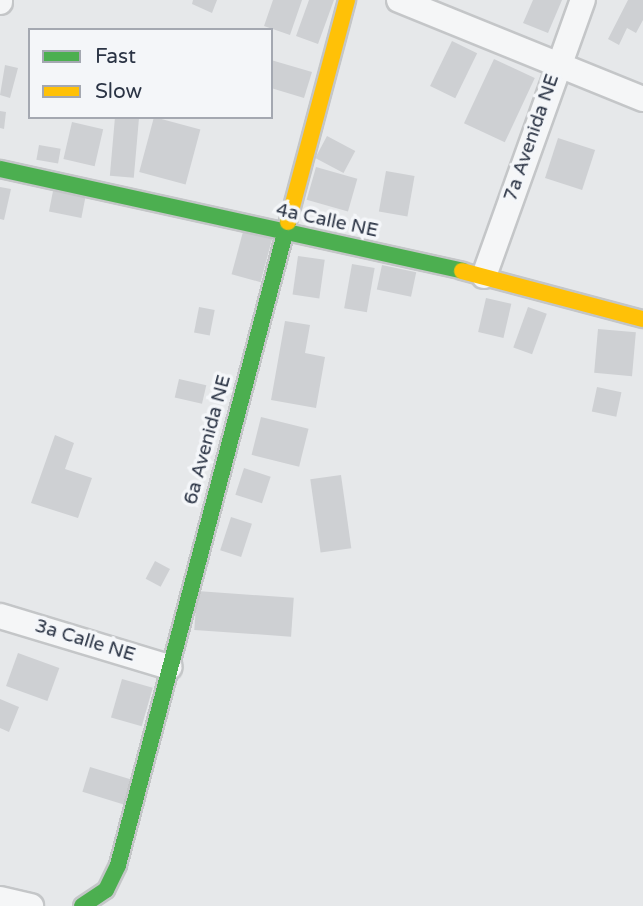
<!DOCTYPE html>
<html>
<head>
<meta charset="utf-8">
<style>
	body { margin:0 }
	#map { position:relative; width:643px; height:906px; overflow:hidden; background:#e6e8ea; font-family:"Varela Round",sans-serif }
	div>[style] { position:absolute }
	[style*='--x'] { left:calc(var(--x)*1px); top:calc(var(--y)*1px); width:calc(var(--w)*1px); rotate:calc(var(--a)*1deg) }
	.building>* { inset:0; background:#ced0d3; transform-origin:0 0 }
	.roads { filter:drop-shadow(2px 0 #c4c6c8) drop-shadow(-2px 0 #c4c6c8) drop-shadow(0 2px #c4c6c8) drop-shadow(0 -2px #c4c6c8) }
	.street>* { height:24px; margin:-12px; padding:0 12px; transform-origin:12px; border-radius:12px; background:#f5f6f7 }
	.fast>* { height:16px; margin:-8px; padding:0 8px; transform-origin:8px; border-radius:8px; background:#4caf50 }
	.slow>* { height:16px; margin:-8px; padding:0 8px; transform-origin:8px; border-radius:8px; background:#ffc107 }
	span { translate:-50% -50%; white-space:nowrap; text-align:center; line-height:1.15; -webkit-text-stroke:7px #f4f6f9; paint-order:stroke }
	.street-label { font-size:19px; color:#2b3445 }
	.legend { position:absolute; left:28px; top:28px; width:245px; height:91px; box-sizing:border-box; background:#f4f6f9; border:2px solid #a4a8b1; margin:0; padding:9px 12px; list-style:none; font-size:21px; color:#2b3445 }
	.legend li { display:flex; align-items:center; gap:14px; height:35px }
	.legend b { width:35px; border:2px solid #a4a8b1 }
</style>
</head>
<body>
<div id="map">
	<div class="building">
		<div style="clip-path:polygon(193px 0,217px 0,212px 13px,192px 4px)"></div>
		<div style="clip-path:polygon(273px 0,302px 0,290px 35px,264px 26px)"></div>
		<div style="clip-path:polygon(309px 0,334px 0,318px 44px,296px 36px)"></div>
		<div style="clip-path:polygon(533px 0,562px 0,548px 33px,523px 23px)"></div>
		<div style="clip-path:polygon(628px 0,643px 0,643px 20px,636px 33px,627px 28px,619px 45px,608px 39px)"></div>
		<div style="left:452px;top:41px;width:28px;height:50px;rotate:26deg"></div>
		<div style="left:494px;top:59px;width:45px;height:71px;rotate:25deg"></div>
		<div style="clip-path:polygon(271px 60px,312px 72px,304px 98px,271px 88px)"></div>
		<div style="clip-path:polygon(5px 65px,18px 68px,10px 98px,0 95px)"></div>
		<div style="clip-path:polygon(0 111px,6px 112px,4px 129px,0 128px)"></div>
		<div style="left:115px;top:117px;width:24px;height:59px;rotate:5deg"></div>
		<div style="left:154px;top:117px;width:48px;height:57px;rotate:15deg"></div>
		<div style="left:72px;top:122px;width:32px;height:38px;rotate:13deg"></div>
		<div style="left:327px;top:136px;width:32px;height:25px;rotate:28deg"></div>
		<div style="left:558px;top:138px;width:39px;height:42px;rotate:18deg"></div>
		<div style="left:39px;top:145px;width:22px;height:15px;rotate:10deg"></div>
		<div style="left:316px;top:167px;width:43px;height:34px;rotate:16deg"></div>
		<div style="left:386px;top:171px;width:29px;height:41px;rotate:10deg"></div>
		<div style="clip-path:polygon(0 187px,11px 189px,4px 220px,0 219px)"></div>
		<div style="left:53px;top:191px;width:33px;height:21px;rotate:11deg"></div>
		<div style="left:244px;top:228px;width:30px;height:48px;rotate:15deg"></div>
		<div style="left:298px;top:256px;width:27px;height:39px;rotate:8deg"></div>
		<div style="left:352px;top:264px;width:23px;height:45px;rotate:10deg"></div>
		<div style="left:382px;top:265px;width:35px;height:25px;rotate:12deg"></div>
		<div style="left:486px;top:298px;width:26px;height:35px;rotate:13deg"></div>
		<div style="left:199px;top:307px;width:16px;height:26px;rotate:11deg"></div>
		<div style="left:528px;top:307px;width:20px;height:43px;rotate:20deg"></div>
		<div style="clip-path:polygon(285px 321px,310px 325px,305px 353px,325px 357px,316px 408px,271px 400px)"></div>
		<div style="left:598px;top:329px;width:38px;height:44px;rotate:5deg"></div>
		<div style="left:179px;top:379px;width:28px;height:19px;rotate:13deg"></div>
		<div style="left:597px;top:387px;width:25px;height:25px;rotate:12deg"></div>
		<div style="left:261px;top:417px;width:49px;height:39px;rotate:14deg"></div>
		<div style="clip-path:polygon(55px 435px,74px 443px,65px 469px,92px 478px,78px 518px,31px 503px)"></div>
		<div style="left:244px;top:468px;width:28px;height:28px;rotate:18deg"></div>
		<div style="left:341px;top:475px;width:74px;height:31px;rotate:82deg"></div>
		<div style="left:231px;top:517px;width:22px;height:35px;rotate:18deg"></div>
		<div style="left:155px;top:561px;width:17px;height:20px;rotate:28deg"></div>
		<div style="left:197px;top:591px;width:97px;height:39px;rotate:4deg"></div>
		<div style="left:18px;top:653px;width:44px;height:35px;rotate:20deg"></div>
		<div style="left:122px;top:679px;width:32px;height:40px;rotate:16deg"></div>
		<div style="clip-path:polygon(0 699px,19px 707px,9px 732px,0 728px)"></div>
		<div style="left:90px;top:767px;width:44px;height:26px;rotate:17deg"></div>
	</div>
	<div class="roads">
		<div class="street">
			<div style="--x:399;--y:0;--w:263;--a:22.1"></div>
			<div style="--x:0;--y:2;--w:2;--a:-90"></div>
			<div style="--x:484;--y:276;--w:293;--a:-70.3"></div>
			<div style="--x:0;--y:616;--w:177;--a:16.8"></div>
			<div style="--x:0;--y:899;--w:32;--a:13"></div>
		</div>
		<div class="fast">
			<div style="--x:0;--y:169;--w:473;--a:12.4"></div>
			<div style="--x:82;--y:906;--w:29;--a:-34"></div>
			<div style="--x:106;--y:890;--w:28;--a:-64"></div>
			<div style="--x:118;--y:865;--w:665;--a:-75.19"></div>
		</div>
		<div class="slow">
			<div style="--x:288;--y:222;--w:230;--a:-75.1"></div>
			<div style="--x:462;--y:271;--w:187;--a:14.9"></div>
		</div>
	</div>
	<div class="street-label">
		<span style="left:532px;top:138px;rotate:-71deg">7a Avenida NE</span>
		<span style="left:327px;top:221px;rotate:12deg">4a Calle NE</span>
		<span style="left:208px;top:440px;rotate:-75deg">6a Avenida NE</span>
		<span style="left:85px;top:641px;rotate:17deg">3a Calle NE</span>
	</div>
	<ul class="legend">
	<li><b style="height:9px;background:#4caf50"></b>Fast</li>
	<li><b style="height:9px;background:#ffc107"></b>Slow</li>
	</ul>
</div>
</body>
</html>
